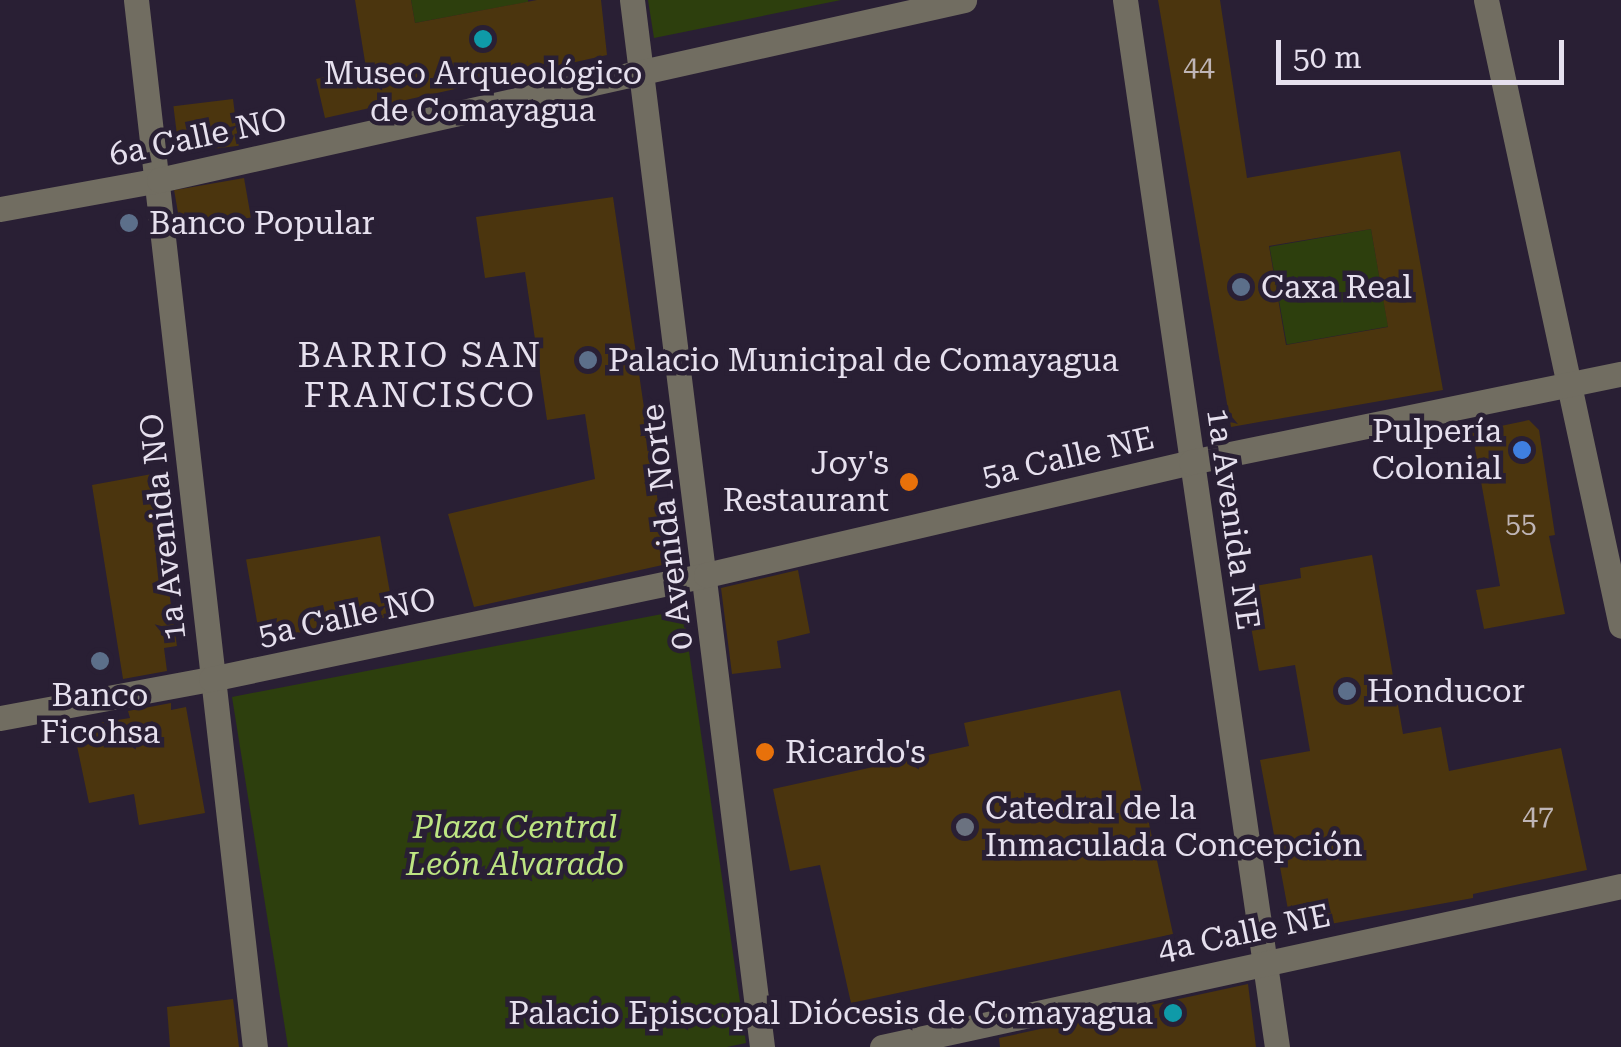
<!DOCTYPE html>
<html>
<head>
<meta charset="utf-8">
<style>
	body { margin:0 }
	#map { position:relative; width:1621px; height:1047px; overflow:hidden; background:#291f34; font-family:"Roboto Serif",serif }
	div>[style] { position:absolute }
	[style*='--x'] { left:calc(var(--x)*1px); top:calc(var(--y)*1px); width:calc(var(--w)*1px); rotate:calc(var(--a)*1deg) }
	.green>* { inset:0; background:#2d3f0d; transform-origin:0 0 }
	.building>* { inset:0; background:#4b350e; transform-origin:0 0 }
	.minor>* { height:25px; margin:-12.5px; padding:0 12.5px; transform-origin:12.5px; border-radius:12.5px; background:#716d61 }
	.dots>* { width:28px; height:28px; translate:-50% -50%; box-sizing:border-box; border:5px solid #291f34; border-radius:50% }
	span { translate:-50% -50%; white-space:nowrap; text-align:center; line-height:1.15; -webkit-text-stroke:9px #291f34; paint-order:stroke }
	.number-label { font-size:28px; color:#bfb5b6 }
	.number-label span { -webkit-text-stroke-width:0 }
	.poi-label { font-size:32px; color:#e6e0ee }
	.left { translate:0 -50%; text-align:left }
	.right { translate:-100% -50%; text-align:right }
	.street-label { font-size:32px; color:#e6e0ee }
	.park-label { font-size:32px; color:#bde582; font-style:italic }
	.neighbourhood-label { font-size:35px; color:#e6e0ee; letter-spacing:2.5px }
	.scale { position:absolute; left:1276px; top:40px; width:288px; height:45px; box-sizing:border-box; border:5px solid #e6e0ee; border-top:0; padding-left:12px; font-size:30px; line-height:35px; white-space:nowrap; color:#e6e0ee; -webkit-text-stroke:8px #291f34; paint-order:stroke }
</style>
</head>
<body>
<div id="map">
	<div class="green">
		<div style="clip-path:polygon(411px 0,528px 0,528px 2px,415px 23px)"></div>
		<div style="clip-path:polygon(648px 0,841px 0,654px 38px)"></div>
		<div style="left:1371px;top:229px;width:99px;height:103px;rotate:80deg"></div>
		<div style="clip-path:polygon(683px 610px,746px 1043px,727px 1047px,288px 1047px,232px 697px)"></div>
	</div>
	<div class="building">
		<div style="clip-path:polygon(355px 0,411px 0,415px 23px,537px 0,601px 0,607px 55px,325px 118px,316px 79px,366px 68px)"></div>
		<div style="clip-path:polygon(evenodd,1158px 0,1220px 0,1247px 178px,1400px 151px,1443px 390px,1231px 427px,1158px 0,1371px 229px,1388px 327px,1286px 345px,1269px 246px,1371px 229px)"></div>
		<div style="left:233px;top:99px;width:47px;height:60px;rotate:83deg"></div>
		<div style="left:244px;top:178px;width:40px;height:71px;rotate:80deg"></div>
		<div style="clip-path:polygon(613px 197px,667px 564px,474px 607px,448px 514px,595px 479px,585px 414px,547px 420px,525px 272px,485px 278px,476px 217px)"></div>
		<div style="clip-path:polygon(1529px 420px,1539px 430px,1555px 535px,1549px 536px,1565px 614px,1484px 629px,1476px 590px,1500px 586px,1472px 432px)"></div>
		<div style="clip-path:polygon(152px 474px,177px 646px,164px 648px,167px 671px,123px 679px,92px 485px)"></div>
		<div style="left:380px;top:536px;width:81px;height:136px;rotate:80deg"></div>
		<div style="clip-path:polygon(1372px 555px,1403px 734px,1441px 727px,1449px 771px,1561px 748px,1587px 870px,1473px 894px,1473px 898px,1292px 931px,1260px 760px,1310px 751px,1295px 665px,1259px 671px,1244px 588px,1301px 578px,1300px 568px)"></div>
		<div style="clip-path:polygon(798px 570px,810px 633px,777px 641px,781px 668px,732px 674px,721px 588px)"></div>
		<div style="clip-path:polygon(1120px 690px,1173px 934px,851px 1003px,820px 865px,790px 871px,773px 789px,969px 746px,964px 723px)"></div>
		<div style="clip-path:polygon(171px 703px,171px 710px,186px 707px,205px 813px,139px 825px,134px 794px,89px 803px,73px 727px,130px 718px,128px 711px)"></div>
		<div style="clip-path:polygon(1248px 984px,1256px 1047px,1000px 1047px,999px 1038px)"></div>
		<div style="clip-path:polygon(233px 999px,239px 1047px,170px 1047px,167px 1007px)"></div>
	</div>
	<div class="minor">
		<div style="--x:136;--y:0;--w:1054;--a:83.52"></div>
		<div style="--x:632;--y:0;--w:1055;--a:82.92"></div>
		<div style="--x:1125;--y:0;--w:1058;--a:81.74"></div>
		<div style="--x:1486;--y:0;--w:640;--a:77.83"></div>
		<div style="--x:0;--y:209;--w:162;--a:-10.3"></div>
		<div style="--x:159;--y:180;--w:825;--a:-12.6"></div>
		<div style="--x:0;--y:718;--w:215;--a:-10.5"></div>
		<div style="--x:211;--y:679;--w:506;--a:-11.87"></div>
		<div style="--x:706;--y:575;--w:498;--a:-13.1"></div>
		<div style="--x:1191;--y:462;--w:439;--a:-11.6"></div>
		<div style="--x:882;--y:1047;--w:756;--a:-12.29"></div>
	</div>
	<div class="dots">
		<div style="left:483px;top:39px;background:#0f9aa8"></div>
		<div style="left:129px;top:223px;background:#5c6f8a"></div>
		<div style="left:1241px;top:287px;background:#5c6f8a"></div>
		<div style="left:588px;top:360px;background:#5c6f8a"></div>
		<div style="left:1522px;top:450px;background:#3f7fe0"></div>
		<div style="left:909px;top:482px;background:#e8710a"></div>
		<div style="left:100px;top:661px;background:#5c6f8a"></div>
		<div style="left:1347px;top:691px;background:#5c6f8a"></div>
		<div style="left:765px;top:752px;background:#e8710a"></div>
		<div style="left:965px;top:827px;background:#6b7280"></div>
		<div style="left:1173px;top:1013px;background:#0f9aa8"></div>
	</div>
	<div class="number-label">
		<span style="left:1199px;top:67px">44</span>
		<span style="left:1521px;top:523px">55</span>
		<span style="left:1538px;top:816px">47</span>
	</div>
	<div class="poi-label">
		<span style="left:483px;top:92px">Museo Arqueológico<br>de Comayagua</span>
		<span class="left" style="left:149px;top:223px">Banco Popular</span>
		<span class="left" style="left:1261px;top:287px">Caxa Real</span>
		<span class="left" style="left:608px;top:360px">Palacio Municipal de Comayagua</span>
		<span class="right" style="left:1502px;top:450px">Pulpería<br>Colonial</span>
		<span class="right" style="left:889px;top:482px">Joy's<br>Restaurant</span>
		<span class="left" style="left:1367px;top:691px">Honducor</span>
		<span style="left:100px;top:714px">Banco<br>Ficohsa</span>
		<span class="left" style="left:785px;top:752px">Ricardo's</span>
		<span class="left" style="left:985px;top:827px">Catedral de la<br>Inmaculada Concepción</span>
		<span class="right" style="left:1153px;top:1013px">Palacio Episcopal Diócesis de Comayagua</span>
	</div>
	<div class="street-label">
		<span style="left:198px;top:137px;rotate:-12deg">6a Calle NO</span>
		<span style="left:1068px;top:457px;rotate:-13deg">5a Calle NE</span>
		<span style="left:1233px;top:519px;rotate:82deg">1a Avenida NE</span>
		<span style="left:163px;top:527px;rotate:-96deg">1a Avenida NO</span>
		<span style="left:667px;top:527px;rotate:-97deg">0 Avenida Norte</span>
		<span style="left:347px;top:617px;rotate:-12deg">5a Calle NO</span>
		<span style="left:1244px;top:933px;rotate:-12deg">4a Calle NE</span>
	</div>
	<div class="park-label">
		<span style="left:515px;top:846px">Plaza Central<br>León Alvarado</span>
	</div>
	<div class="neighbourhood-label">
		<span style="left:420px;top:376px">BARRIO SAN<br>FRANCISCO</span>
	</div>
	<div class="scale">50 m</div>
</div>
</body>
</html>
